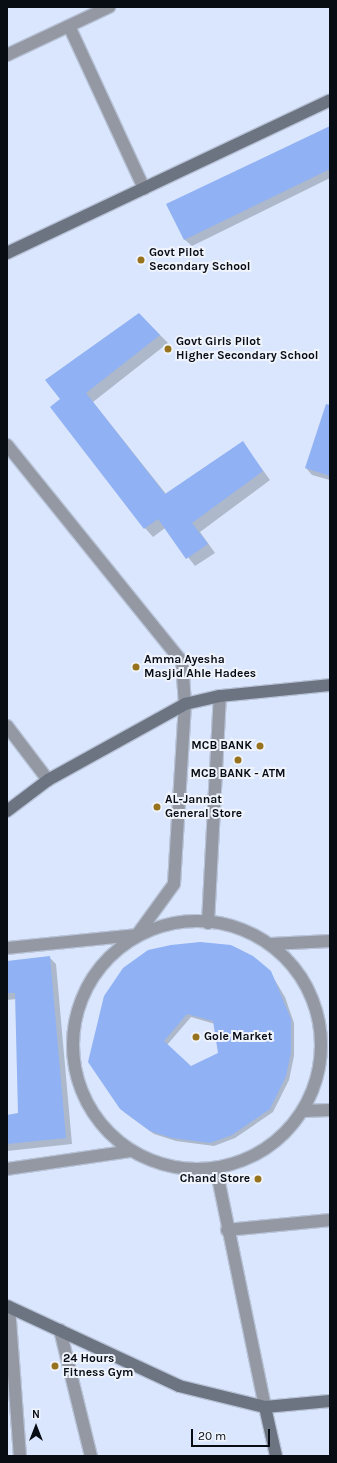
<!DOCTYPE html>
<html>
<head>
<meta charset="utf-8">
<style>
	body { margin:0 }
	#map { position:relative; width:337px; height:1463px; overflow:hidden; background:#d9e6fd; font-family:Karla,sans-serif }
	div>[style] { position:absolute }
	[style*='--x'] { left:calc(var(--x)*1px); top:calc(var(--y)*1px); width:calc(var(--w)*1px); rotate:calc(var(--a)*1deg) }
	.shadow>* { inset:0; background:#0003 }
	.building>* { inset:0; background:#90b1f4 }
	.roads { filter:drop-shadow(1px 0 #b8c3d8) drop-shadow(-1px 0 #b8c3d8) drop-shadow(0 1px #b8c3d8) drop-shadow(0 -1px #b8c3d8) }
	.lane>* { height:12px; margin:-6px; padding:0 6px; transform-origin:6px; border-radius:6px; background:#9398a2 }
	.street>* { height:12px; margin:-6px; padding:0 6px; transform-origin:6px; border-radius:6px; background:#9398a2 }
	.street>.ring { margin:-6px; padding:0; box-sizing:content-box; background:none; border:12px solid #9398a2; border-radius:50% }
	.secondary>* { height:12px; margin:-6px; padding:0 6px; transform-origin:6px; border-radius:6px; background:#6c7381 }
	.dots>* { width:11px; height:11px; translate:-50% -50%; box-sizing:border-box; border:2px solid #eef3fc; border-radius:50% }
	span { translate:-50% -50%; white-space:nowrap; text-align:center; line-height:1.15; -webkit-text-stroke:4px #eef3fc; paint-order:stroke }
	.poi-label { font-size:12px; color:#080c13; font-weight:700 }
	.left { translate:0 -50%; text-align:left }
	.right { translate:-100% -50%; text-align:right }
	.frame { position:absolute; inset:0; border:8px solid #080c13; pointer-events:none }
	.north { position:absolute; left:16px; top:1407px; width:40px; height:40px; -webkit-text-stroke:3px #eef3fc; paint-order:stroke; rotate:0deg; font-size:11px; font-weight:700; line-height:16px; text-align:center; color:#080c13 }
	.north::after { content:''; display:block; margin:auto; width:14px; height:18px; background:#080c13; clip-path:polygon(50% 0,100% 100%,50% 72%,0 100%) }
	.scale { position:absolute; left:191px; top:1429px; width:79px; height:18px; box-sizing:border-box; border:2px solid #080c13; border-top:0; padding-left:5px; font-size:12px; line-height:14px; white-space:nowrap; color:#080c13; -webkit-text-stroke:3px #eef3fc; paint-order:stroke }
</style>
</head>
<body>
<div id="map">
	<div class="shadow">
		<div style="clip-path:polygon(330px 127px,330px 178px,192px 246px,185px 240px,167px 205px)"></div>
		<div style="clip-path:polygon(139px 314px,168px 343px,93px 402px,166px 494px,243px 443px,270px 480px,200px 532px,215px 553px,195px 566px,165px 528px,153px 537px,145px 528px,62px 399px)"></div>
		<div style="clip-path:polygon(330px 441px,330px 480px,312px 475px,306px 468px)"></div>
		<div style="clip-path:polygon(49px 957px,56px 964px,72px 1144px,7px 1151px,7px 1116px,19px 1114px,16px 999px,7px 1000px,7px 962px)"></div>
		<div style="clip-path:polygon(evenodd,270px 972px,285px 997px,294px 1023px,294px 1056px,289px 1080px,273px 1112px,235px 1138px,214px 1146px,176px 1141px,154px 1134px,124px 1112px,89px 1062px,105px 996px,270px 972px,191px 1017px,215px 1024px,219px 1053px,190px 1067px,167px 1045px,191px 1017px)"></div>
	</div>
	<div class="building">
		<div style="clip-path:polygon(330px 126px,330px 169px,184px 240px,166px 204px)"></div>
		<div style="clip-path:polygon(139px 313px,160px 335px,86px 393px,165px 494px,243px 441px,263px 471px,192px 523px,208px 544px,186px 559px,158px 519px,144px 529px,50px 407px,60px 399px,45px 380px)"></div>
		<div style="clip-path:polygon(326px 404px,330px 405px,330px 476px,305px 468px)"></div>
		<div style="clip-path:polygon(evenodd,200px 942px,231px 945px,253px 956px,271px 971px,291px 1019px,291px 1052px,286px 1076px,270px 1109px,232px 1135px,210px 1143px,172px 1138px,150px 1131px,120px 1109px,88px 1062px,104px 996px,123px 968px,148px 950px,171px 945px,200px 942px,187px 1014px,213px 1021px,218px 1053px,191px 1066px,164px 1041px,187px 1014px)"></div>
		<div style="clip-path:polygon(50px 956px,66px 1138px,7px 1144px,7px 1115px,18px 1113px,15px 993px,7px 993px,7px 961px)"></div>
	</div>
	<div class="roads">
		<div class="lane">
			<div style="--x:69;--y:26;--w:179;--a:65.2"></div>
			<div style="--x:7;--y:55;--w:113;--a:-25.2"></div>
		</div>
		<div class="street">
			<div style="--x:7;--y:445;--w:279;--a:51.1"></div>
			<div style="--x:182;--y:662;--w:42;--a:85.9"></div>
			<div style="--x:185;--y:704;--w:180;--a:93.5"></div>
			<div style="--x:174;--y:884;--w:63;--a:126"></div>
			<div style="--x:137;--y:935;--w:131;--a:174.3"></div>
			<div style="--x:7;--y:726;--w:68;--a:52.8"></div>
			<div class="ring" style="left:73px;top:921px;width:236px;height:236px"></div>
			<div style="--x:208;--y:923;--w:227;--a:-87"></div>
			<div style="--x:271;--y:944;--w:59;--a:-2.9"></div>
			<div style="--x:303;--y:1111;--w:27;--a:-2"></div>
			<div style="--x:216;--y:1168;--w:244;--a:78.4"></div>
			<div style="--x:7;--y:1169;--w:125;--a:-8.3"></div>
			<div style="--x:227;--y:1230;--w:103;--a:-5.5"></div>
			<div style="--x:9;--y:1307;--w:149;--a:85.8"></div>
			<div style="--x:60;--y:1330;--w:130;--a:76.2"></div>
		</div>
		<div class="secondary">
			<div style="--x:7;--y:253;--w:357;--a:-25.3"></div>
			<div style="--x:7;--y:811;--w:51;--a:-37.1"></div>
			<div style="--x:48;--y:780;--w:157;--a:-29"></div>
			<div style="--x:185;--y:704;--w:36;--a:-13"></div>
			<div style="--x:220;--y:696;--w:111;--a:-5.7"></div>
			<div style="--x:7;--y:1306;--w:190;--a:24.9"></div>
			<div style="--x:179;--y:1386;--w:89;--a:13.7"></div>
			<div style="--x:265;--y:1407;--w:65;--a:-5.3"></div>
			<div style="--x:265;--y:1407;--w:50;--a:77.3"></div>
		</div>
	</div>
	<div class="dots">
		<div style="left:141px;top:260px;background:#98731d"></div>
		<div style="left:168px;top:349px;background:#98731d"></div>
		<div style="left:136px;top:667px;background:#98731d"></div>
		<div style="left:260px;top:746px;background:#98731d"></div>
		<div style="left:238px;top:760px;background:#98731d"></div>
		<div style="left:157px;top:807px;background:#98731d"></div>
		<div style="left:196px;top:1037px;background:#98731d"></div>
		<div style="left:258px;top:1179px;background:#98731d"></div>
		<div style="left:55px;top:1366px;background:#98731d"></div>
	</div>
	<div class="poi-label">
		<span class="left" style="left:149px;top:260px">Govt Pilot<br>Secondary School</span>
		<span class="left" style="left:176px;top:349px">Govt Girls Pilot<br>Higher Secondary School</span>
		<span class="left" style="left:144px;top:667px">Amma Ayesha<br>Masjid Ahle Hadees</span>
		<span class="right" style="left:252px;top:746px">MCB BANK</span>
		<span style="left:238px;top:774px">MCB BANK - ATM</span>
		<span class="left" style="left:165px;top:807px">AL-Jannat<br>General Store</span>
		<span class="left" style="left:204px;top:1037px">Gole Market</span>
		<span class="right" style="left:250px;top:1179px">Chand Store</span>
		<span class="left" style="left:63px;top:1366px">24 Hours<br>Fitness Gym</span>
	</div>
	<div class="frame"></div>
	<div class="north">N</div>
	<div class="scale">20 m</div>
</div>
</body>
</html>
